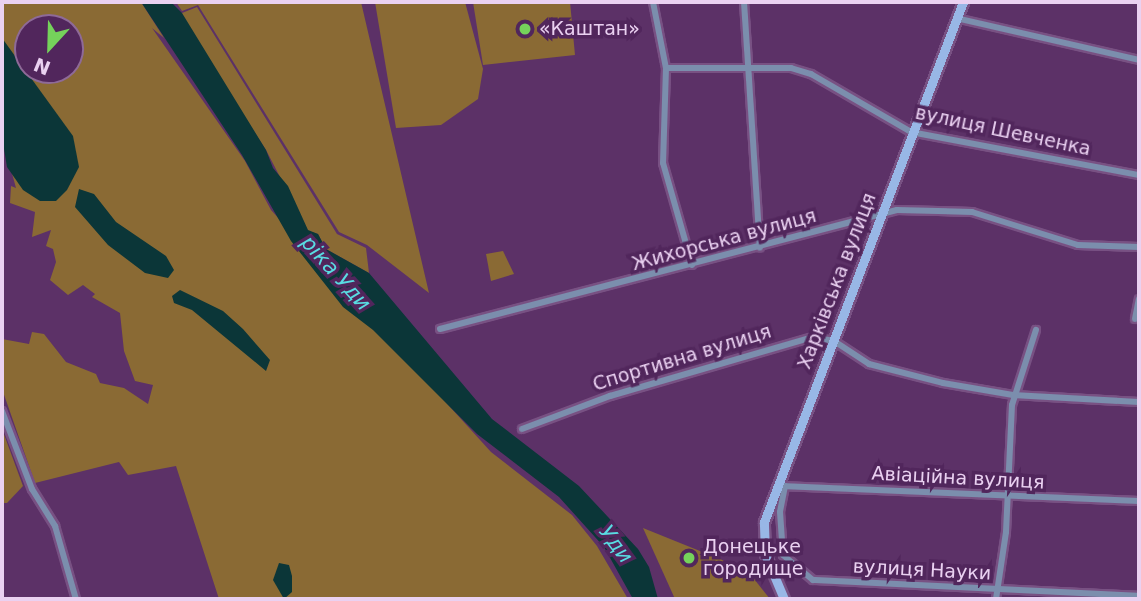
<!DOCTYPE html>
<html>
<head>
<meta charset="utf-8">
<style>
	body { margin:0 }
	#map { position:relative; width:1141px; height:601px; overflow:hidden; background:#5c3167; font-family:"DejaVu Sans",sans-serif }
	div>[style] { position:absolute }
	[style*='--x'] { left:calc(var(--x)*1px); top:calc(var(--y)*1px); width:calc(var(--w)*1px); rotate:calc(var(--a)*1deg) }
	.green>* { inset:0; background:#8a6a34 }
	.water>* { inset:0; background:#0b3638 }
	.roads { filter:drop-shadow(2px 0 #785183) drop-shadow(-2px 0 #785183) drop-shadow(0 2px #785183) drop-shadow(0 -2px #785183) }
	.street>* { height:6px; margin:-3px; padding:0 3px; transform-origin:3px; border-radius:3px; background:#7b8ead }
	.secondary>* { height:9px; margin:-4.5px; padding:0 4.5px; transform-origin:4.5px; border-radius:4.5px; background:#98b7e6 }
	.dots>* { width:19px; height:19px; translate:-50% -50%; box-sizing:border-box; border:4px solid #51265c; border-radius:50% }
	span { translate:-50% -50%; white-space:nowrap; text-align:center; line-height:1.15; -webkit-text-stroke:7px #51265c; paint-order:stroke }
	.poi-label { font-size:19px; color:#ead1f1 }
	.left { translate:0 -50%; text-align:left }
	.street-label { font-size:19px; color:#ead1f1 }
	.water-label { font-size:21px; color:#59dce2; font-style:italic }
	.frame { position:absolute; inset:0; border:4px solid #ead1f1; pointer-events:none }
	.north { position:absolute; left:14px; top:14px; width:70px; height:70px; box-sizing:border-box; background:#51265c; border:2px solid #8e6a98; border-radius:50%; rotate:202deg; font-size:19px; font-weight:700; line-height:28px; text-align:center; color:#ead1f1 }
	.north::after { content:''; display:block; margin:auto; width:24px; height:32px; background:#75d25b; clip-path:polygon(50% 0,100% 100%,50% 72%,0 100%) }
</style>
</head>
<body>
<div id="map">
	<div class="green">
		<div style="clip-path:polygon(evenodd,2px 2px,141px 2px,164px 38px,152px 28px,245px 161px,271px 210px,491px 452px,572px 515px,597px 546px,628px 599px,219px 599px,176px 466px,128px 475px,119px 462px,35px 483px,2px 389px,2px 339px,29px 344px,32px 332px,44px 334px,66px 362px,96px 374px,100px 383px,124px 388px,148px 404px,153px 385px,135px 381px,124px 351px,120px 313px,92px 297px,95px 294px,83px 285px,68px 295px,50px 280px,56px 262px,53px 249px,46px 246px,51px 230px,32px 237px,35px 212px,10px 203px,11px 186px,16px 188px,2px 137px,2px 2px,28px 28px,70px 28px,70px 70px,28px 70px,28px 28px)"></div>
		<div style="clip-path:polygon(176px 2px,361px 2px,429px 293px,367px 245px,339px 232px,198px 5px,182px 11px)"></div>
		<div style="clip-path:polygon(375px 2px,465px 2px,483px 69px,478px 99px,441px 125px,396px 128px)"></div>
		<div style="clip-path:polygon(473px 2px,570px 2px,575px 55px,483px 65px)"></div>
		<div style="clip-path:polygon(197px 7px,337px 234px,366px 248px,369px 273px,326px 249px,318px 234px,308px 231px,266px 150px,183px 22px,182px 13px)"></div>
		<div style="clip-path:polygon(503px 251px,514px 274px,491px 281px,486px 254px)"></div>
		<div style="clip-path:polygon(2px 429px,23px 486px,7px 503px,2px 503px)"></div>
		<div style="clip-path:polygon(643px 528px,747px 570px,770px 599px,675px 599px)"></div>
	</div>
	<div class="water">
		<div style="clip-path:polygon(141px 2px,171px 2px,182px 13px,266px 150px,273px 168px,288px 186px,308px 230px,318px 234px,326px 249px,369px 273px,492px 419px,579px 486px,638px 549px,649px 567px,658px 599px,633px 599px,604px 547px,559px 497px,477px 434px,373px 330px,343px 307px,291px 241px,242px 155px)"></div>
		<div style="clip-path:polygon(2px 38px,73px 136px,79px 167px,67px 190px,56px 201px,40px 201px,23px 190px,7px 167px,2px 137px)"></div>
		<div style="clip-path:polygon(79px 189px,94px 194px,116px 222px,166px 256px,174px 270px,168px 278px,145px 273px,108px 245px,75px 207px)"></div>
		<div style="clip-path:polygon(180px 290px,223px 311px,243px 329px,270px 360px,266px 371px,192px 310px,174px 303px,172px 296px)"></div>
		<div style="clip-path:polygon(279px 563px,289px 565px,292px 576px,292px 592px,284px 599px,273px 580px)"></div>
	</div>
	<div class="roads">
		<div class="street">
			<div style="--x:653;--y:2;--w:67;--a:78.9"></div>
			<div style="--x:666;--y:68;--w:95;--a:91.8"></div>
			<div style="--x:663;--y:163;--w:106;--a:74.1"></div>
			<div style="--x:744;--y:2;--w:246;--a:86.3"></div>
			<div style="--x:956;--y:18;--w:188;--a:12.9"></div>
			<div style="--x:666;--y:68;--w:125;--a:0"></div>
			<div style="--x:791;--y:68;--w:21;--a:17"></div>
			<div style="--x:811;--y:74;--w:116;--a:30.1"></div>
			<div style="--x:911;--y:132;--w:232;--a:10.7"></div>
			<div style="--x:1135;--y:319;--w:20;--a:-79"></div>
			<div style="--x:440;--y:329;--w:472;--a:-14.6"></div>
			<div style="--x:897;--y:210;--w:75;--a:1.5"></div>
			<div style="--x:972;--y:212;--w:111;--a:17.3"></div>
			<div style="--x:1078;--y:245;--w:61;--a:1.9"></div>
			<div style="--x:2;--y:411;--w:84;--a:69"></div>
			<div style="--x:32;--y:489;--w:44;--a:58.1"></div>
			<div style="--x:55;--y:526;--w:76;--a:74"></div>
			<div style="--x:522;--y:429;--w:94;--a:-20.6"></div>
			<div style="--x:610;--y:396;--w:211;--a:-16.2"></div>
			<div style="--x:813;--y:337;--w:21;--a:11"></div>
			<div style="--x:834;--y:341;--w:42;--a:33.3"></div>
			<div style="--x:869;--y:364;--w:76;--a:14.4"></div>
			<div style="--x:943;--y:383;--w:71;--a:9.7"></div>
			<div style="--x:1013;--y:395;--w:126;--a:3.2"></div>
			<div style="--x:781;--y:486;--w:358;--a:2.4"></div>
			<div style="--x:785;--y:486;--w:26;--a:101"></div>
			<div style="--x:780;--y:512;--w:43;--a:86"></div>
			<div style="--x:783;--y:555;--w:39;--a:40"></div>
			<div style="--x:813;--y:580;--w:326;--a:2.8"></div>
			<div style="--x:996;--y:599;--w:68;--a:-81.5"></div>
			<div style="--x:1006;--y:532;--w:127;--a:-87.3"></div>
			<div style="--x:1012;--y:405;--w:79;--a:-72.3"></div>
		</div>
		<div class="secondary">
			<div style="--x:784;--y:599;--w:49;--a:-112.9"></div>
			<div style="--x:765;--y:554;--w:32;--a:-92"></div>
			<div style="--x:764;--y:522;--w:557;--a:-69.06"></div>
		</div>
	</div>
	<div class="dots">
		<div style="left:525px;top:29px;background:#75d25b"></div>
		<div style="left:689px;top:558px;background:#75d25b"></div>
	</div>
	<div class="poi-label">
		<span class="left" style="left:539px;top:29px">«Каштан»</span>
		<span class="left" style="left:703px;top:558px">Донецьке<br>городище</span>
	</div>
	<div class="street-label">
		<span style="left:1003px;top:131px;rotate:12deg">вулиця Шевченка</span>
		<span style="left:724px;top:240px;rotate:-15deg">Жихорська вулиця</span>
		<span style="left:837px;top:281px;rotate:-69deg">Харківська вулиця</span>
		<span style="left:682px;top:358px;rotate:-17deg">Спортивна вулиця</span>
		<span style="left:958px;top:478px;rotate:3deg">Авіаційна вулиця</span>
		<span style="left:922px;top:570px;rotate:3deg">вулиця Науки</span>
	</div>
	<div class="water-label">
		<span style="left:336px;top:273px;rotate:48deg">ріка Уди</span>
		<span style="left:616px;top:544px;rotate:53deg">Уди</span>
	</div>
	<div class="frame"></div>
	<div class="north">N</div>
</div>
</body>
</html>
